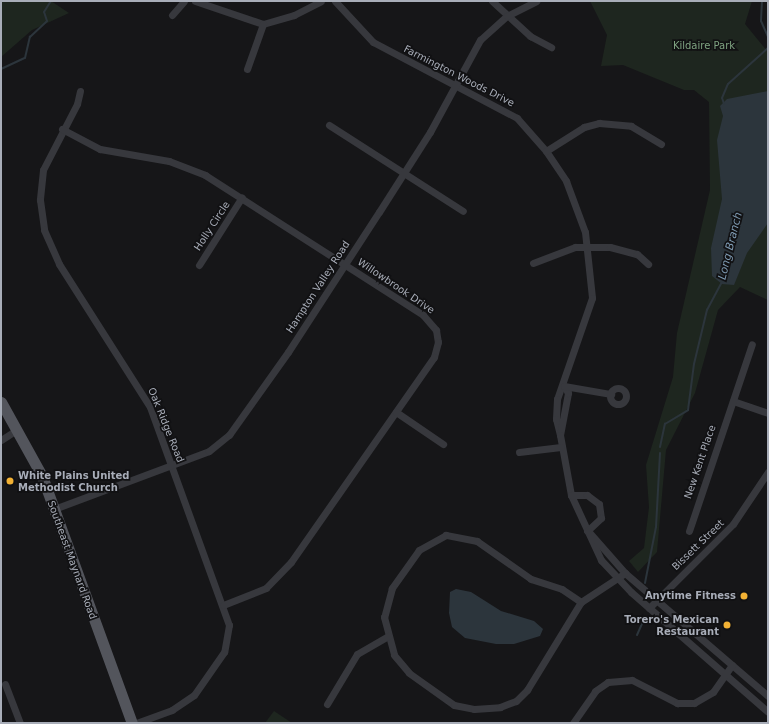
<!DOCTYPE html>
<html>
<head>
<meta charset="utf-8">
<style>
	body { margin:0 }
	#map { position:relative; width:769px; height:724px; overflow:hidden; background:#161618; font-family:"DejaVu Sans",sans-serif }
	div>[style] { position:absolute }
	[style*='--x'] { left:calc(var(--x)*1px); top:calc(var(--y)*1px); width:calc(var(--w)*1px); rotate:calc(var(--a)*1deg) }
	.green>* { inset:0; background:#1e261f }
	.water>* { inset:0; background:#2c353c }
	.stream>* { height:2px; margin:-1px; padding:0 1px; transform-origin:1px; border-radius:1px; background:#2c353c }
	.minor>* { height:7px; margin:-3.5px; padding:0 3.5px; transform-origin:3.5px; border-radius:3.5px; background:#37383d }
	.minor>.ring { margin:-3.5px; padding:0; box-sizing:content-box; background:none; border:7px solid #37383d; border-radius:50% }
	.primary>* { height:11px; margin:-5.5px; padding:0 5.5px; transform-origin:5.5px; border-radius:5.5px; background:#53555c }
	.dots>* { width:11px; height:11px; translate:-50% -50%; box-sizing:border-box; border:2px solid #111113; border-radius:50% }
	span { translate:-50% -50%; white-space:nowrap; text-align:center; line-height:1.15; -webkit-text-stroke:3.5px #111113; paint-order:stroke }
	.park-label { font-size:10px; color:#7fa381 }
	.street-label { font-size:10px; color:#a8adb8 }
	.poi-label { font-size:10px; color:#a8adb8; font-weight:700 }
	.left { translate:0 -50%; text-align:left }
	.right { translate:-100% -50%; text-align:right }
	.water-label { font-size:11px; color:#7f9bb3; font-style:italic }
	.frame { position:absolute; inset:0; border:2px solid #a8adb8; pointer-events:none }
</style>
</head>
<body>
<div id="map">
	<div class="green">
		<div style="clip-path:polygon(1px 1px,51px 1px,69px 13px,32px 30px,1px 57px)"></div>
		<div style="clip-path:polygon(590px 1px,752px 1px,745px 24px,768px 52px,768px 300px,740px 287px,718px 310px,695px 393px,666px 450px,657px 552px,638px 572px,629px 561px,644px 548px,649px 507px,646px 465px,673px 377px,677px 333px,710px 190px,709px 102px,694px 90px,684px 90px,623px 65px,601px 66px,607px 35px)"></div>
		<div style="clip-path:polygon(274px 711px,292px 723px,265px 723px)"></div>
	</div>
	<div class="water">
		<div style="clip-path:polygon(768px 91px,768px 223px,747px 253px,734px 285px,722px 284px,712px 276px,711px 248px,722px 199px,717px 140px,723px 116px,720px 106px,727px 99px)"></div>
		<div style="clip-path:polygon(456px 589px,471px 592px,501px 611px,534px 621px,543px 629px,540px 636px,514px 644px,496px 644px,465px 638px,452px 627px,449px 613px,450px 592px)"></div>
	</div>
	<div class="stream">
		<div style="--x:762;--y:1;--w:20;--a:93"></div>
		<div style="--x:761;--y:21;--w:17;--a:66"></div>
		<div style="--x:1;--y:69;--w:26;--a:-25"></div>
		<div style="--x:25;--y:58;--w:22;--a:-77"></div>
		<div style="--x:30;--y:37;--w:23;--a:-43"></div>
		<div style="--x:47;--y:21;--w:9;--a:-108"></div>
		<div style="--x:44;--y:12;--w:13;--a:-58"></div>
		<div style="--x:724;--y:104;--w:6;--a:-108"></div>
		<div style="--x:722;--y:98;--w:15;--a:-67"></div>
		<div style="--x:728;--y:84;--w:54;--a:-42"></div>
		<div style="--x:660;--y:447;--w:24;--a:-78"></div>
		<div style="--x:665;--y:424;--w:27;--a:-31"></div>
		<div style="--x:688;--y:410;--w:46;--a:-82.6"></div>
		<div style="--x:694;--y:364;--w:56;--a:-76.5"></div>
		<div style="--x:707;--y:310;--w:32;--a:-62"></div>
		<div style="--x:645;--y:583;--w:57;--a:-78.9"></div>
		<div style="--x:656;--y:527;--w:74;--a:-86.9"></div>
		<div style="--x:637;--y:635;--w:17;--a:-66"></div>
	</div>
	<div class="minor">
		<div style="--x:195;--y:1;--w:72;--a:18.7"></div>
		<div style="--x:263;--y:24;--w:32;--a:-16"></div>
		<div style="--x:294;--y:15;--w:30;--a:-27"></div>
		<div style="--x:335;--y:1;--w:56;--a:47.2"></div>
		<div style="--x:373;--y:42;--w:163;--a:27.8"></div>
		<div style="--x:517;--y:118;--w:44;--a:48.7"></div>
		<div style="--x:546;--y:151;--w:36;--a:56"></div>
		<div style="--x:566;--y:181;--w:54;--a:69.6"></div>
		<div style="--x:585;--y:232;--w:66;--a:83.9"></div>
		<div style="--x:592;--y:298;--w:107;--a:109.1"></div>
		<div style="--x:557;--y:399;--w:20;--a:93"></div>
		<div style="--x:556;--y:419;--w:16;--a:76"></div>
		<div style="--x:560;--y:435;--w:43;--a:-79.2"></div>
		<div style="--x:568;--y:393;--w:8;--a:-120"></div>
		<div style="--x:492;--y:1;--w:52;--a:42.6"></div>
		<div style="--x:530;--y:36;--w:24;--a:28"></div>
		<div style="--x:172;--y:15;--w:18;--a:-49"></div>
		<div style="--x:247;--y:69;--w:48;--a:-70.4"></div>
		<div style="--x:80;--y:91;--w:13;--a:103"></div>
		<div style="--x:77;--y:104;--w:74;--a:117.3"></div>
		<div style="--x:43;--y:170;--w:30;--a:96"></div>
		<div style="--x:40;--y:200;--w:30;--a:82"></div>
		<div style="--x:44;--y:230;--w:37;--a:66"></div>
		<div style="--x:59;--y:264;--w:169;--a:57.5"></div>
		<div style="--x:150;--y:407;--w:232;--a:70.1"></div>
		<div style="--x:229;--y:625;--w:27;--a:100"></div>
		<div style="--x:224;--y:652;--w:52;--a:124.9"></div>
		<div style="--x:194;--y:695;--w:27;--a:146"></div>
		<div style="--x:172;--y:710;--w:38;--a:160"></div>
		<div style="--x:329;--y:125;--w:159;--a:32.7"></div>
		<div style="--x:62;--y:129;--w:43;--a:27.8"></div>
		<div style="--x:100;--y:149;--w:70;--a:9.9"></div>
		<div style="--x:169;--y:161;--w:39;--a:21"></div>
		<div style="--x:205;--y:175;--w:259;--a:32.7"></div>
		<div style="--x:423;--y:315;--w:20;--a:49"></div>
		<div style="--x:436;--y:330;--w:12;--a:81"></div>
		<div style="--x:438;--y:342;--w:16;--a:105"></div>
		<div style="--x:434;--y:357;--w:250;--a:124.9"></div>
		<div style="--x:291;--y:562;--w:36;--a:134"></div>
		<div style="--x:266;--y:588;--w:46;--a:158.4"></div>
		<div style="--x:546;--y:151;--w:45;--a:-32.3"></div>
		<div style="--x:584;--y:127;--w:16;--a:-15"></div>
		<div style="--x:599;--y:123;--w:32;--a:5"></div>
		<div style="--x:631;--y:126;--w:35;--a:31"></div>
		<div style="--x:533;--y:263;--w:45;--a:-20.9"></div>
		<div style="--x:575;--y:247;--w:35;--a:0"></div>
		<div style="--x:610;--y:247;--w:28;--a:15"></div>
		<div style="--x:637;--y:254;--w:15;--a:42"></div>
		<div style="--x:199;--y:265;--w:80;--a:-57.7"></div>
		<div style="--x:564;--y:386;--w:48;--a:9.7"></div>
		<div class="ring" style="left:610px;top:388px;width:9px;height:9px"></div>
		<div style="--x:733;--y:401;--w:37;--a:19"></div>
		<div style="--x:396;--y:412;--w:57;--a:34.2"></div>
		<div style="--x:560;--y:435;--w:61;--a:79.6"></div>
		<div style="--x:571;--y:495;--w:72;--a:65.2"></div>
		<div style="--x:601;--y:560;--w:44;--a:46.8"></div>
		<div style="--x:631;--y:592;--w:182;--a:41.2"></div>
		<div style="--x:1;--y:440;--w:20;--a:-33"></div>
		<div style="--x:519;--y:452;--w:42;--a:-6.8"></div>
		<div style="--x:571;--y:495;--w:16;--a:0"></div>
		<div style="--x:587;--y:495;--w:15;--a:37"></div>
		<div style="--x:599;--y:504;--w:14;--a:82"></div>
		<div style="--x:601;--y:518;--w:19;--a:137"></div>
		<div style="--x:54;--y:509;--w:165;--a:-20.5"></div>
		<div style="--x:209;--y:451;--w:26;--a:-39"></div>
		<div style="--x:229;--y:435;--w:102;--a:-54.6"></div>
		<div style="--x:288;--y:352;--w:167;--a:-57"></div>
		<div style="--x:379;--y:212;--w:95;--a:-57.5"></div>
		<div style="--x:430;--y:132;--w:105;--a:-61.5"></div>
		<div style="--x:480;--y:40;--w:36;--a:-42"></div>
		<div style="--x:507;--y:16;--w:33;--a:-27"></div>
		<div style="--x:689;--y:531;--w:197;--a:-71.4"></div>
		<div style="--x:589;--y:532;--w:55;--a:48.7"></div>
		<div style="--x:625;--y:573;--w:189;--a:40.7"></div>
		<div style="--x:581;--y:602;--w:23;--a:-146"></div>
		<div style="--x:562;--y:589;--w:33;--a:-162"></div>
		<div style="--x:531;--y:579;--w:66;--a:-144.9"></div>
		<div style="--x:477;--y:541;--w:32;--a:-169"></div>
		<div style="--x:446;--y:535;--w:31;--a:151"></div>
		<div style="--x:419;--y:550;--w:47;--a:125.4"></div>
		<div style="--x:392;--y:588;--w:30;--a:105"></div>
		<div style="--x:384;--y:617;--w:39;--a:75"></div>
		<div style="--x:394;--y:655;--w:23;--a:50"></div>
		<div style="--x:409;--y:673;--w:55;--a:35.4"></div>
		<div style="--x:454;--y:705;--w:20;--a:11"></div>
		<div style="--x:474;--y:709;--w:26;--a:-4"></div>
		<div style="--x:500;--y:707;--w:17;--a:-21"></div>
		<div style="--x:516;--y:701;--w:16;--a:-45"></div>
		<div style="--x:527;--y:690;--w:103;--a:-58.5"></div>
		<div style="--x:581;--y:602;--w:53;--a:-33.4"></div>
		<div style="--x:649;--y:608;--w:119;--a:-45"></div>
		<div style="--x:733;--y:524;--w:63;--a:-56.1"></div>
		<div style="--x:5;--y:684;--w:42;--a:69"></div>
		<div style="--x:327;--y:704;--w:58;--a:-59"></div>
		<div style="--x:357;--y:654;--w:36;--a:-30"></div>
		<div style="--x:573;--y:723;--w:39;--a:-55"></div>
		<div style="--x:595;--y:691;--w:16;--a:-35"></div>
		<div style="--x:608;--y:682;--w:24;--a:-5"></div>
		<div style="--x:632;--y:680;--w:51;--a:27.1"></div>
		<div style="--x:677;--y:703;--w:17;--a:0"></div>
		<div style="--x:694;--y:703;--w:22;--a:-30"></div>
		<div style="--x:713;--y:692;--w:33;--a:-55"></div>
	</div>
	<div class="primary">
		<div style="--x:1;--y:402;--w:85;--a:61"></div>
		<div style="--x:42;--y:476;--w:263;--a:70"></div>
	</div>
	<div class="dots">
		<div style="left:10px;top:481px;background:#f2b134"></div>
		<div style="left:744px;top:596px;background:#f2b134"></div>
		<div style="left:727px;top:625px;background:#f2b134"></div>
	</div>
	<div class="park-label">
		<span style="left:704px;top:46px">Kildaire Park</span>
	</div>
	<div class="street-label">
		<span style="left:459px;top:76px;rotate:27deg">Farmington Woods Drive</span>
		<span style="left:212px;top:226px;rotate:-57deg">Holly Circle</span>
		<span style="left:396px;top:286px;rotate:34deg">Willowbrook Drive</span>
		<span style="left:318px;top:287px;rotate:-57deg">Hampton Valley Road</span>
		<span style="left:166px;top:425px;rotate:68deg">Oak Ridge Road</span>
		<span style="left:700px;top:462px;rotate:-71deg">New Kent Place</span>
		<span style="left:698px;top:545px;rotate:-44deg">Bissett Street</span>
		<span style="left:72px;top:560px;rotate:70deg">Southeast Maynard Road</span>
	</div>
	<div class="poi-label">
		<span class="left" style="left:18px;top:481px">White Plains United<br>Methodist Church</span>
		<span class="right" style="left:736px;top:596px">Anytime Fitness</span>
		<span class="right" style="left:719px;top:625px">Torero's Mexican<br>Restaurant</span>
	</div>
	<div class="water-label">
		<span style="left:731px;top:246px;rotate:-76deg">Long Branch</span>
	</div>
	<div class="frame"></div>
</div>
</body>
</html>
